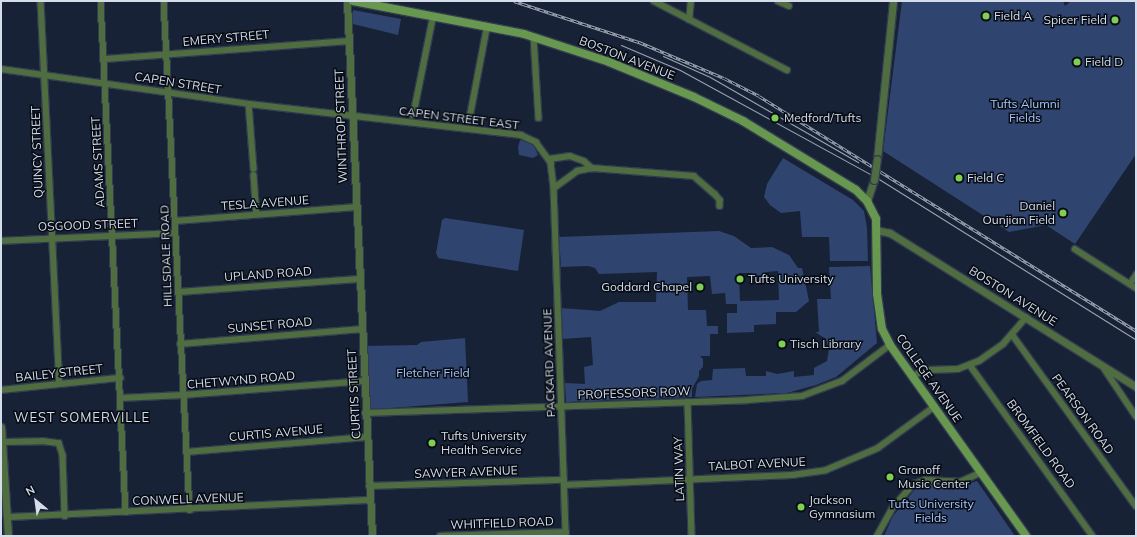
<!DOCTYPE html>
<html>
<head>
<meta charset="utf-8">
<style>
	body { margin:0 }
	#map { position:relative; width:1137px; height:537px; overflow:hidden; background:#172236; font-family:Mulish,sans-serif }
	div>[style] { position:absolute }
	[style*='--x'] { left:calc(var(--x)*1px); top:calc(var(--y)*1px); width:calc(var(--w)*1px); rotate:calc(var(--a)*1deg) }
	.green>* { inset:0; background:#2f456f }
	.roads { filter:drop-shadow(1px 0 #323c4f) drop-shadow(-1px 0 #323c4f) drop-shadow(0 1px #323c4f) drop-shadow(0 -1px #323c4f) }
	.minor>* { height:5.5px; margin:-2.75px; padding:0 2.75px; transform-origin:2.75px; border-radius:2.75px; background:#4f6d41 }
	.tertiary>* { height:7px; margin:-3.5px; padding:0 3.5px; transform-origin:3.5px; border-radius:3.5px; background:#4f6d41 }
	.secondary>* { height:8px; margin:-4px; padding:0 4px; transform-origin:4px; border-radius:4px; background:#68974f }
	.tram>* { height:1px; margin:-0.5px; padding:0 0.5px; transform-origin:0.5px; border-radius:0.5px; background:#9da6b6 }
	.rail>* { height:3px; margin-top:-1.5px; transform-origin:0; background:repeating-linear-gradient(90deg,#070c14 0 4.5px,#9da6b6 0 9px); box-sizing:border-box; border-block:1px solid #9da6b6 }
	.bridges { filter:drop-shadow(1px 0 #323c4f) drop-shadow(-1px 0 #323c4f) drop-shadow(0 1px #323c4f) drop-shadow(0 -1px #323c4f) }
	.tertiary-bridge>* { height:7px; margin:-3.5px; padding:0 3.5px; transform-origin:3.5px; border-radius:3.5px; background:#4f6d41 }
	.dots>* { width:11px; height:11px; translate:-50% -50%; box-sizing:border-box; border:2px solid #070c14; border-radius:50% }
	span { translate:-50% -50%; white-space:nowrap; text-align:center; line-height:1.15; -webkit-text-stroke:3px #070c14; paint-order:stroke }
	.poi-label { font-size:12px; color:#d5ddeb }
	.left { translate:0 -50%; text-align:left }
	.right { translate:-100% -50%; text-align:right }
	.street-label { font-size:12px; color:#d5ddeb }
	.park-label { font-size:12px; color:#a8c5fa }
	.neighbourhood-label { font-size:13px; color:#d5ddeb; letter-spacing:1px }
	.frame { position:absolute; inset:0; border:2px solid #d5ddeb; pointer-events:none }
	.north { position:absolute; left:16px; top:481px; width:40px; height:40px; -webkit-text-stroke:3px #070c14; paint-order:stroke; rotate:331deg; font-size:11px; font-weight:700; line-height:16px; text-align:center; color:#d5ddeb }
	.north::after { content:''; display:block; margin:auto; width:14px; height:18px; background:#d5ddeb; clip-path:polygon(50% 0,100% 100%,50% 72%,0 100%) }
</style>
</head>
<body>
<div id="map">
	<div class="green">
		<div style="clip-path:polygon(902px 1px,1063px 1px,1065px 6px,1071px 1px,1136px 1px,1136px 154px,1075px 244px,1046px 225px,1009px 232px,883px 151px)"></div>
		<div style="clip-path:polygon(353px 10px,401px 19px,398px 35px,353px 24px)"></div>
		<div style="clip-path:polygon(520px 140px,533px 144px,538px 155px,533px 158px,519px 155px,518px 147px)"></div>
		<div style="clip-path:polygon(783px 158px,853px 200px,864px 211px,867px 228px,868px 261px,830px 261px,829px 237px,802px 237px,800px 211px,781px 213px,770px 205px,764px 197px,767px 184px)"></div>
		<div style="clip-path:polygon(445px 218px,524px 230px,518px 271px,438px 258px,436px 253px,442px 220px)"></div>
		<div style="clip-path:polygon(evenodd,719px 231px,734px 236px,751px 248px,772px 247px,789px 255px,798px 268px,802px 268px,809px 301px,796px 312px,776px 312px,776px 324px,754px 325px,754px 332px,727px 333px,727px 313px,737px 313px,737px 304px,726px 304px,725px 293px,712px 294px,710px 276px,687px 277px,688px 310px,706px 310px,707px 326px,718px 326px,718px 334px,710px 334px,710px 356px,700px 356px,703px 359px,703px 367px,699px 371px,699px 376px,692px 389px,692px 397px,566px 402px,565px 383px,585px 384px,584px 367px,593px 365px,591px 337px,562px 339px,561px 308px,600px 311px,619px 302px,656px 302px,657px 272px,599px 274px,595px 268px,588px 266px,561px 267px,559px 237px,719px 231px,778px 271px,779px 300px,740px 301px,739px 273px,752px 273px,753px 279px,766px 279px,766px 272px,778px 271px)"></div>
		<div style="clip-path:polygon(870px 266px,877px 343px,836px 377px,816px 385px,787px 393px,695px 397px,697px 384px,701px 381px,712px 380px,713px 369px,745px 368px,746px 376px,766px 376px,766px 371px,777px 374px,794px 371px,794px 377px,814px 375px,814px 368px,827px 361px,829px 349px,826px 339px,815px 332px,819px 332px,817px 299px,831px 299px,829px 267px)"></div>
		<div style="clip-path:polygon(465px 338px,468px 402px,365px 410px,362px 346px,417px 345px,421px 342px)"></div>
		<div style="clip-path:polygon(977px 481px,1015px 536px,884px 536px,893px 516px,916px 488px,925px 484px,957px 488px)"></div>
	</div>
	<div class="roads">
		<div class="minor">
			<div style="--x:41;--y:1;--w:382;--a:87.2"></div>
			<div style="--x:101;--y:1;--w:512;--a:87.2"></div>
			<div style="--x:164;--y:1;--w:510;--a:87.08"></div>
			<div style="--x:654;--y:1;--w:150;--a:27.4"></div>
			<div style="--x:778;--y:1;--w:12;--a:24"></div>
			<div style="--x:689;--y:20;--w:19;--a:-84"></div>
			<div style="--x:534;--y:37;--w:81;--a:86.5"></div>
			<div style="--x:105;--y:59;--w:245;--a:-4.2"></div>
			<div style="--x:1;--y:69;--w:250;--a:8"></div>
			<div style="--x:249;--y:104;--w:274;--a:6.5"></div>
			<div style="--x:521;--y:135;--w:17;--a:25"></div>
			<div style="--x:536;--y:142;--w:26;--a:54"></div>
			<div style="--x:551;--y:163;--w:25;--a:83"></div>
			<div style="--x:554;--y:188;--w:348;--a:88"></div>
			<div style="--x:249;--y:104;--w:65;--a:85.6"></div>
			<div style="--x:413;--y:116;--w:101;--a:-78.6"></div>
			<div style="--x:469;--y:121;--w:96;--a:-79.2"></div>
			<div style="--x:549;--y:159;--w:21;--a:-8"></div>
			<div style="--x:570;--y:156;--w:15;--a:20"></div>
			<div style="--x:584;--y:161;--w:11;--a:41"></div>
			<div style="--x:254;--y:175;--w:39;--a:86"></div>
			<div style="--x:554;--y:188;--w:29;--a:-36"></div>
			<div style="--x:577;--y:171;--w:15;--a:-11"></div>
			<div style="--x:592;--y:168;--w:102;--a:4.5"></div>
			<div style="--x:694;--y:176;--w:28;--a:41"></div>
			<div style="--x:715;--y:194;--w:8;--a:50"></div>
			<div style="--x:720;--y:200;--w:6;--a:90"></div>
			<div style="--x:175;--y:221;--w:182;--a:-4.4"></div>
			<div style="--x:1;--y:241;--w:174;--a:-2.6"></div>
			<div style="--x:1075;--y:249;--w:72;--a:32.6"></div>
			<div style="--x:1130;--y:284;--w:11;--a:-56"></div>
			<div style="--x:179;--y:292;--w:180;--a:-4.1"></div>
			<div style="--x:1012;--y:334;--w:212;--a:54.2"></div>
			<div style="--x:180;--y:344;--w:183;--a:-4.7"></div>
			<div style="--x:970;--y:365;--w:211;--a:54.3"></div>
			<div style="--x:1104;--y:368;--w:58;--a:56.3"></div>
			<div style="--x:912;--y:376;--w:16;--a:-22"></div>
			<div style="--x:927;--y:370;--w:31;--a:-2"></div>
			<div style="--x:958;--y:369;--w:22;--a:-21"></div>
			<div style="--x:979;--y:361;--w:29;--a:-35"></div>
			<div style="--x:1003;--y:344;--w:35;--a:-49"></div>
			<div style="--x:1;--y:390;--w:120;--a:-5.8"></div>
			<div style="--x:121;--y:398;--w:62;--a:-2.8"></div>
			<div style="--x:183;--y:395;--w:182;--a:-4.4"></div>
			<div style="--x:688;--y:402;--w:134;--a:88.3"></div>
			<div style="--x:365;--y:413;--w:382;--a:-1.9"></div>
			<div style="--x:747;--y:400;--w:55;--a:-4.2"></div>
			<div style="--x:802;--y:396;--w:43;--a:-20.6"></div>
			<div style="--x:842;--y:381;--w:60;--a:-36.9"></div>
			<div style="--x:3;--y:442;--w:39;--a:-1"></div>
			<div style="--x:42;--y:441;--w:17;--a:7"></div>
			<div style="--x:59;--y:443;--w:13;--a:72"></div>
			<div style="--x:63;--y:455;--w:61;--a:88.1"></div>
			<div style="--x:186;--y:452;--w:182;--a:-4.7"></div>
			<div style="--x:564;--y:485;--w:228;--a:-2.5"></div>
			<div style="--x:792;--y:475;--w:34;--a:-8"></div>
			<div style="--x:826;--y:470;--w:56;--a:-22.9"></div>
			<div style="--x:878;--y:448;--w:69;--a:-36.2"></div>
			<div style="--x:369;--y:486;--w:195;--a:-1.8"></div>
			<div style="--x:7;--y:517;--w:363;--a:-2.7"></div>
			<div style="--x:440;--y:536;--w:126;--a:-1.8"></div>
			<div style="--x:877;--y:536;--w:33;--a:-61"></div>
			<div style="--x:893;--y:507;--w:31;--a:-48"></div>
			<div style="--x:914;--y:484;--w:12;--a:-20"></div>
			<div style="--x:925;--y:480;--w:35;--a:3"></div>
			<div style="--x:960;--y:482;--w:22;--a:-24"></div>
		</div>
		<div class="tertiary">
			<div style="--x:347;--y:1;--w:536;--a:87.32"></div>
			<div style="--x:877;--y:159;--w:159;--a:-84.2"></div>
			<div style="--x:867;--y:201;--w:22;--a:-72"></div>
			<div style="--x:876;--y:230;--w:14;--a:12"></div>
			<div style="--x:890;--y:233;--w:290;--a:32"></div>
			<div style="--x:1;--y:427;--w:109;--a:86.3"></div>
		</div>
		<div class="secondary">
			<div style="--x:353;--y:1;--w:174;--a:10.9"></div>
			<div style="--x:524;--y:34;--w:89;--a:18.2"></div>
			<div style="--x:609;--y:62;--w:92;--a:22.4"></div>
			<div style="--x:694;--y:97;--w:55;--a:26.1"></div>
			<div style="--x:743;--y:121;--w:132;--a:31.4"></div>
			<div style="--x:856;--y:190;--w:16;--a:45"></div>
			<div style="--x:867;--y:201;--w:20;--a:63"></div>
			<div style="--x:876;--y:219;--w:75;--a:89.2"></div>
			<div style="--x:877;--y:294;--w:35;--a:82"></div>
			<div style="--x:882;--y:329;--w:18;--a:63"></div>
			<div style="--x:890;--y:345;--w:234;--a:54.5"></div>
		</div>
	</div>
	<div class="tram">
		<div style="--x:621;--y:45;--w:64;--a:23"></div>
		<div style="--x:680;--y:70;--w:221;--a:28.7"></div>
		<div style="--x:874;--y:176;--w:309;--a:32"></div>
		<div style="--x:663;--y:56;--w:51;--a:24.1"></div>
		<div style="--x:710;--y:77;--w:171;--a:29.9"></div>
	</div>
	<div class="rail">
		<div style="--x:514;--y:1;--w:132;--a:18.2"></div>
		<div style="--x:639;--y:42;--w:92;--a:23"></div>
		<div style="--x:724;--y:78;--w:39;--a:27"></div>
		<div style="--x:759;--y:96;--w:444;--a:31.9"></div>
	</div>
	<div class="bridges">
		<div class="tertiary-bridge">
			<div style="--x:874;--y:180;--w:21;--a:-82"></div>
		</div>
	</div>
	<div class="dots">
		<div style="left:986px;top:16px;background:#7fd052"></div>
		<div style="left:1115px;top:20px;background:#7fd052"></div>
		<div style="left:1077px;top:62px;background:#7fd052"></div>
		<div style="left:775px;top:118px;background:#7fd052"></div>
		<div style="left:959px;top:178px;background:#7fd052"></div>
		<div style="left:1063px;top:213px;background:#7fd052"></div>
		<div style="left:740px;top:279px;background:#7fd052"></div>
		<div style="left:700px;top:287px;background:#7fd052"></div>
		<div style="left:782px;top:344px;background:#7fd052"></div>
		<div style="left:432px;top:443px;background:#7fd052"></div>
		<div style="left:890px;top:477px;background:#7fd052"></div>
		<div style="left:801px;top:507px;background:#7fd052"></div>
	</div>
	<div class="poi-label">
		<span class="left" style="left:994px;top:16px">Field A</span>
		<span class="right" style="left:1107px;top:20px">Spicer Field</span>
		<span class="left" style="left:1085px;top:62px">Field D</span>
		<span class="left" style="left:784px;top:118px">Medford/Tufts</span>
		<span class="left" style="left:967px;top:178px">Field C</span>
		<span class="right" style="left:1055px;top:213px">Daniel<br>Ounjian Field</span>
		<span class="left" style="left:748px;top:279px">Tufts University</span>
		<span class="right" style="left:692px;top:287px">Goddard Chapel</span>
		<span class="left" style="left:790px;top:344px">Tisch Library</span>
		<span class="left" style="left:441px;top:443px">Tufts University<br>Health Service</span>
		<span class="left" style="left:898px;top:477px">Granoff<br>Music Center</span>
		<span class="left" style="left:809px;top:507px">Jackson<br>Gymnasium</span>
	</div>
	<div class="street-label">
		<span style="left:226px;top:38px;rotate:-5deg">EMERY STREET</span>
		<span style="left:627px;top:58px;rotate:21deg">BOSTON AVENUE</span>
		<span style="left:178px;top:83px;rotate:9deg">CAPEN STREET</span>
		<span style="left:459px;top:118px;rotate:7deg">CAPEN STREET EAST</span>
		<span style="left:341px;top:126px;rotate:-92deg">WINTHROP STREET</span>
		<span style="left:37px;top:152px;rotate:-92deg">QUINCY STREET</span>
		<span style="left:98px;top:162px;rotate:-93deg">ADAMS STREET</span>
		<span style="left:265px;top:203px;rotate:-4deg">TESLA AVENUE</span>
		<span style="left:88px;top:225px;rotate:-2deg">OSGOOD STREET</span>
		<span style="left:166px;top:256px;rotate:-92deg">HILLSDALE ROAD</span>
		<span style="left:268px;top:274px;rotate:-4deg">UPLAND ROAD</span>
		<span style="left:1013px;top:296px;rotate:32deg">BOSTON AVENUE</span>
		<span style="left:270px;top:325px;rotate:-5deg">SUNSET ROAD</span>
		<span style="left:549px;top:363px;rotate:-92deg">PACKARD AVENUE</span>
		<span style="left:59px;top:373px;rotate:-6deg">BAILEY STREET</span>
		<span style="left:929px;top:378px;rotate:55deg">COLLEGE AVENUE</span>
		<span style="left:241px;top:380px;rotate:-5deg">CHETWYND ROAD</span>
		<span style="left:634px;top:393px;rotate:-2deg">PROFESSORS ROW</span>
		<span style="left:354px;top:394px;rotate:-93deg">CURTIS STREET</span>
		<span style="left:1083px;top:414px;rotate:54deg">PEARSON ROAD</span>
		<span style="left:276px;top:433px;rotate:-5deg">CURTIS AVENUE</span>
		<span style="left:1041px;top:444px;rotate:54deg">BROMFIELD ROAD</span>
		<span style="left:757px;top:464px;rotate:-3deg">TALBOT AVENUE</span>
		<span style="left:679px;top:469px;rotate:-92deg">LATIN WAY</span>
		<span style="left:466px;top:472px;rotate:-2deg">SAWYER AVENUE</span>
		<span style="left:188px;top:499px;rotate:-2deg">CONWELL AVENUE</span>
		<span style="left:502px;top:523px;rotate:-2deg">WHITFIELD ROAD</span>
	</div>
	<div class="park-label">
		<span style="left:1025px;top:111px">Tufts Alumni<br>Fields</span>
		<span style="left:433px;top:373px">Fletcher Field</span>
		<span style="left:931px;top:511px">Tufts University<br>Fields</span>
	</div>
	<div class="neighbourhood-label">
		<span style="left:82px;top:417px">WEST SOMERVILLE</span>
	</div>
	<div class="frame"></div>
	<div class="north">N</div>
</div>
</body>
</html>
